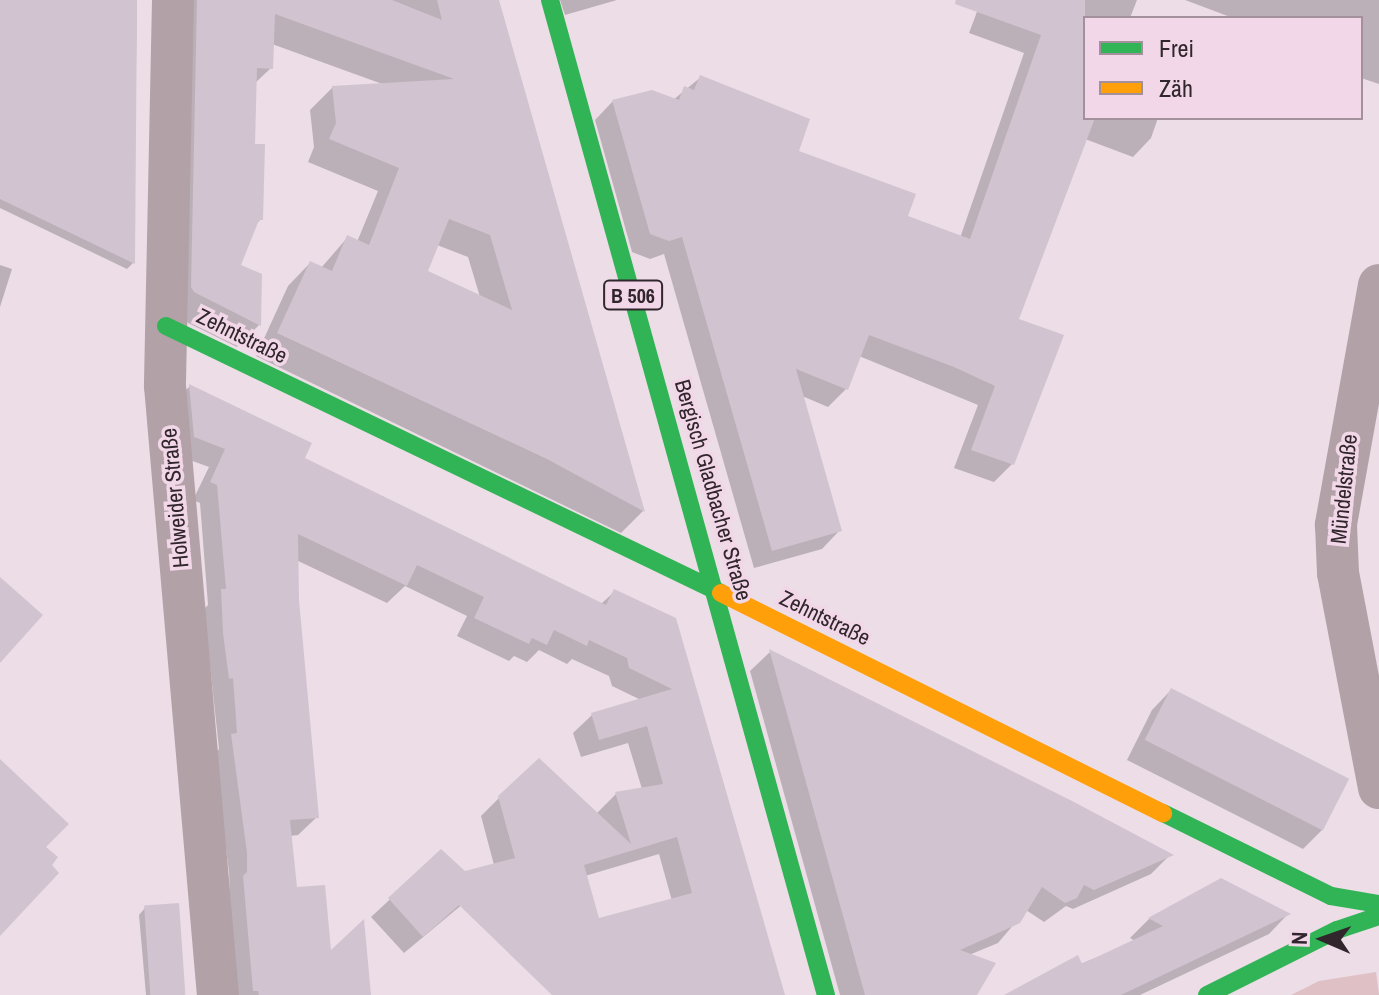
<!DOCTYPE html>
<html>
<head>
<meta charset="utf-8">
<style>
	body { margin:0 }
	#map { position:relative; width:1379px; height:995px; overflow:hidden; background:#ecdde7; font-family:"Archivo Narrow",sans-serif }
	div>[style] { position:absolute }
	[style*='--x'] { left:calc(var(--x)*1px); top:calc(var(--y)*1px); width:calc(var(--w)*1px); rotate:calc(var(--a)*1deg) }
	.green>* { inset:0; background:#dfc0c5 }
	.shadow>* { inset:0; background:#0003 }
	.building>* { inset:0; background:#d1c3d0; transform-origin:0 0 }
	.street>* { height:42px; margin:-21px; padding:0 21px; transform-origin:21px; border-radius:21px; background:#b2a2a8 }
	.fast>* { height:18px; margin:-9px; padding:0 9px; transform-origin:9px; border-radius:9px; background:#30b455 }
	.slow>* { height:18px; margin:-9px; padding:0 9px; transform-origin:9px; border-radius:9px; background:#ff9f0a }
	span { translate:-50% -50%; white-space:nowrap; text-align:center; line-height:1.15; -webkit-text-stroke:7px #f2d7e8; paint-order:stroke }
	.shield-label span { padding:2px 6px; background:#f2d7e8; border:2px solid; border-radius:6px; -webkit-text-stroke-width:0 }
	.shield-label { font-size:20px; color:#30262c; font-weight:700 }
	.street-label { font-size:22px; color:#30262c }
	.legend { position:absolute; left:1083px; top:16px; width:280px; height:104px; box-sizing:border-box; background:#f2d7e8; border:2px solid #a4909d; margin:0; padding:10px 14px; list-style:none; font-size:24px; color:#30262c }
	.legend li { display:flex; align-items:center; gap:16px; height:40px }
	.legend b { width:40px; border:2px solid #a4909d }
	.north { position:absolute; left:1283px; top:899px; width:80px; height:80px; -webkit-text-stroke:6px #f2d7e8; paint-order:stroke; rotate:272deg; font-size:22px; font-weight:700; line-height:32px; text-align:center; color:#30262c }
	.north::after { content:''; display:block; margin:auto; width:28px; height:36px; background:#30262c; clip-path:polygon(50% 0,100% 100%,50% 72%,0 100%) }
</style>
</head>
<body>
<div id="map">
	<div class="green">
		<div style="clip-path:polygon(1376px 972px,1379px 995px,1291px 995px,1319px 981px)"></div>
	</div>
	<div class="shadow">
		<div style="clip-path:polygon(0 0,137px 0,133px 263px,127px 269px,0 208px)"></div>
		<div style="clip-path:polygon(evenodd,175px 0,497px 0,643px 511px,621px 533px,256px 356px,288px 286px,310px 263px,321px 268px,347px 238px,357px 242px,378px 191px,308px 162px,314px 147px,310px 110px,333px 87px,385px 85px,272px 44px,271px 68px,254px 84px,253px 146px,261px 219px,254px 226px,238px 266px,260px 276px,259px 325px,237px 347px,172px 315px,175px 0,437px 245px,468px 257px,480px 297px,426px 272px,437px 245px)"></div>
		<div style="clip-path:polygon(560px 0,617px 0,565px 15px)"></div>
		<div style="clip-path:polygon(955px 0,1137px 0,1130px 18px,1085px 18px,1085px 118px,1158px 118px,1151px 138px,1133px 157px,1085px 139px,1016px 320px,1012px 464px,994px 482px,954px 468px,978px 405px,859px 356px,847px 388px,828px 407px,802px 396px,840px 530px,822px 549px,754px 568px,664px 254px,650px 259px,632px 252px,595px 120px,613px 101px,673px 100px,701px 77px,796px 152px,906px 217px,960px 238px,1024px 53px,969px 33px,978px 9px)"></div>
		<div style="clip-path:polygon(1185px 0,1379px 0,1379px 84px,1361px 78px,1361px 18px,1233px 18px)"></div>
		<div style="clip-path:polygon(0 265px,12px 269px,0 307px)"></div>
		<div style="clip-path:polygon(evenodd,190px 386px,302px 459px,601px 604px,615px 591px,674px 620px,782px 995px,562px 995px,464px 903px,404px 953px,371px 917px,441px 852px,464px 873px,494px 865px,481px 816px,500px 797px,596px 814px,616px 794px,642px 789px,628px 743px,581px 757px,573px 733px,592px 715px,641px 700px,612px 686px,609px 676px,572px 659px,567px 664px,539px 650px,527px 662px,514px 656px,509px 661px,457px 636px,467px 616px,405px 586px,387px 603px,296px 560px,297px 600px,317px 817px,298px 835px,290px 836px,295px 889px,329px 954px,369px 995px,234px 995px,229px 872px,214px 754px,219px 749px,204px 609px,208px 605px,200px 503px,193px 500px,209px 467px,176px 455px,172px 404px,190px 386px,659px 854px,672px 901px,598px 921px,585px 876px,659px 854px)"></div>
		<div style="clip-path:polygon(770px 652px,1170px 855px,1151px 874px,1073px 909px,1066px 906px,1044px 922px,1026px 910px,998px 943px,969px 955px,974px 995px,840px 995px,750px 671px)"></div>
		<div style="clip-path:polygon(1171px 690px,1322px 830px,1303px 849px,1127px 760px,1152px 710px)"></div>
		<div style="clip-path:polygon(1221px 881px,1288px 914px,1269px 934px,1140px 995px,1008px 995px,1135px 941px,1130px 938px,1149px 919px)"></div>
		<div style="clip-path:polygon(145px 908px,184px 995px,146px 995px,139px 915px)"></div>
	</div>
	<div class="building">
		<div style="clip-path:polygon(0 0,137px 0,135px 264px,0 199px)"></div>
		<div style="clip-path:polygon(evenodd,197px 0,392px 0,442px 20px,437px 0,499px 0,645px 512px,547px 459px,277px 333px,310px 261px,332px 271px,347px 235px,369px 245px,399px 168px,329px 139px,336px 123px,332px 86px,454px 79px,275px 14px,273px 69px,257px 68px,255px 144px,265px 144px,263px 220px,259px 220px,241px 265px,262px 274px,261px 326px,194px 292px,191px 287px,197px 0,449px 219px,490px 235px,512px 310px,428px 271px,449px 219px)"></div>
		<div style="clip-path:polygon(956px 0,1085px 0,1085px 118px,1095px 118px,1019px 319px,1064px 335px,1014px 465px,971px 450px,995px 386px,954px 367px,869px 335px,848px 390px,796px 369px,842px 531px,772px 551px,682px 237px,669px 241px,650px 234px,612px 100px,652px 90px,679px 100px,684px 86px,694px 90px,700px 75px,810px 119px,799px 151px,916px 194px,908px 216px,970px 239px,1041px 35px,955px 4px)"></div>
		<div style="clip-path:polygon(evenodd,189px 384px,312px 443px,305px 458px,606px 605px,614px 589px,676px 618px,785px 995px,552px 995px,459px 905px,423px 937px,388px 898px,441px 849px,465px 871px,515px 858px,498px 796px,539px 758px,631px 844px,615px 792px,663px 784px,647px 726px,599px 740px,591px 713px,672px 689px,629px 668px,627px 658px,589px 640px,587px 646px,554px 630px,547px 645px,532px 638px,529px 644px,474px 618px,484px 597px,417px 565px,407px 586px,298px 534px,299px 600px,319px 818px,290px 820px,297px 887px,325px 885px,331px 950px,364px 919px,371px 995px,259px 995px,258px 991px,253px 991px,243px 876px,247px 872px,247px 853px,231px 734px,237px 733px,233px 678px,229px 679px,223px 633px,221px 589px,226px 589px,217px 485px,210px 482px,225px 449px,194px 437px,189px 384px,677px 837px,692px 893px,599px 918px,584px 865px,677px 837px)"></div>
		<div style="clip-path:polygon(0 577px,43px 615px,0 663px)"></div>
		<div style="clip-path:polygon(769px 649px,1074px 802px,1174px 855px,1094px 890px,1084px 885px,1077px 898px,1065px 903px,1042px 887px,1020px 923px,960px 950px,996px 963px,977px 995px,865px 995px)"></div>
		<div style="left:1171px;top:688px;width:200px;height:58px;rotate:27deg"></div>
		<div style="clip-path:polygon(0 759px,69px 824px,46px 847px,58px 857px,52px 865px,59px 873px,0 936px)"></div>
		<div style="clip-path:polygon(1221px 878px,1291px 914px,1121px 995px,1004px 995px,1078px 955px,1082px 964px,1163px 926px,1148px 918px)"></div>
		<div style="left:179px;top:903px;width:92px;height:35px;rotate:86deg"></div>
	</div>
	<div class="street">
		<div style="--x:173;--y:0;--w:386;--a:91.2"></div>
		<div style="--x:165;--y:386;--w:611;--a:85.03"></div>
		<div style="--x:1379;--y:285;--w:244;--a:100.2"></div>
		<div style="--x:1336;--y:525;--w:48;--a:87.6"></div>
		<div style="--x:1338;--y:573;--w:219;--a:79.2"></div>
	</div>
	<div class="fast">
		<div style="--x:550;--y:0;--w:1033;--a:74.5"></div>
		<div style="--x:166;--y:326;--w:616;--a:25.69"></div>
		<div style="--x:1163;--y:813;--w:187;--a:26.3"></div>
		<div style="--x:1331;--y:896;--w:49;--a:9.5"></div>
		<div style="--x:1207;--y:995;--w:145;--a:-26.6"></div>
		<div style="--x:1337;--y:930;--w:44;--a:-18.4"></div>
	</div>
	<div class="slow">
		<div style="--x:721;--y:593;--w:494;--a:26.5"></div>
	</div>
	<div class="shield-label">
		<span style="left:633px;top:295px">B 506</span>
	</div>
	<div class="street-label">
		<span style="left:242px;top:336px;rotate:26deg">Zehntstraße</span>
		<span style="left:1344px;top:489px;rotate:-84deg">Mündelstraße</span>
		<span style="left:713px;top:490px;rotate:74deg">Bergisch Gladbacher Straße</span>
		<span style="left:175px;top:498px;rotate:-95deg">Holweider Straße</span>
		<span style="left:825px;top:618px;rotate:26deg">Zehntstraße</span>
	</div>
	<ul class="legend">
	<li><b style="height:10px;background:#30b455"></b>Frei</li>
	<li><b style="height:10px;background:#ff9f0a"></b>Zäh</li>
	</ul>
	<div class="north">N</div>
</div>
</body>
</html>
